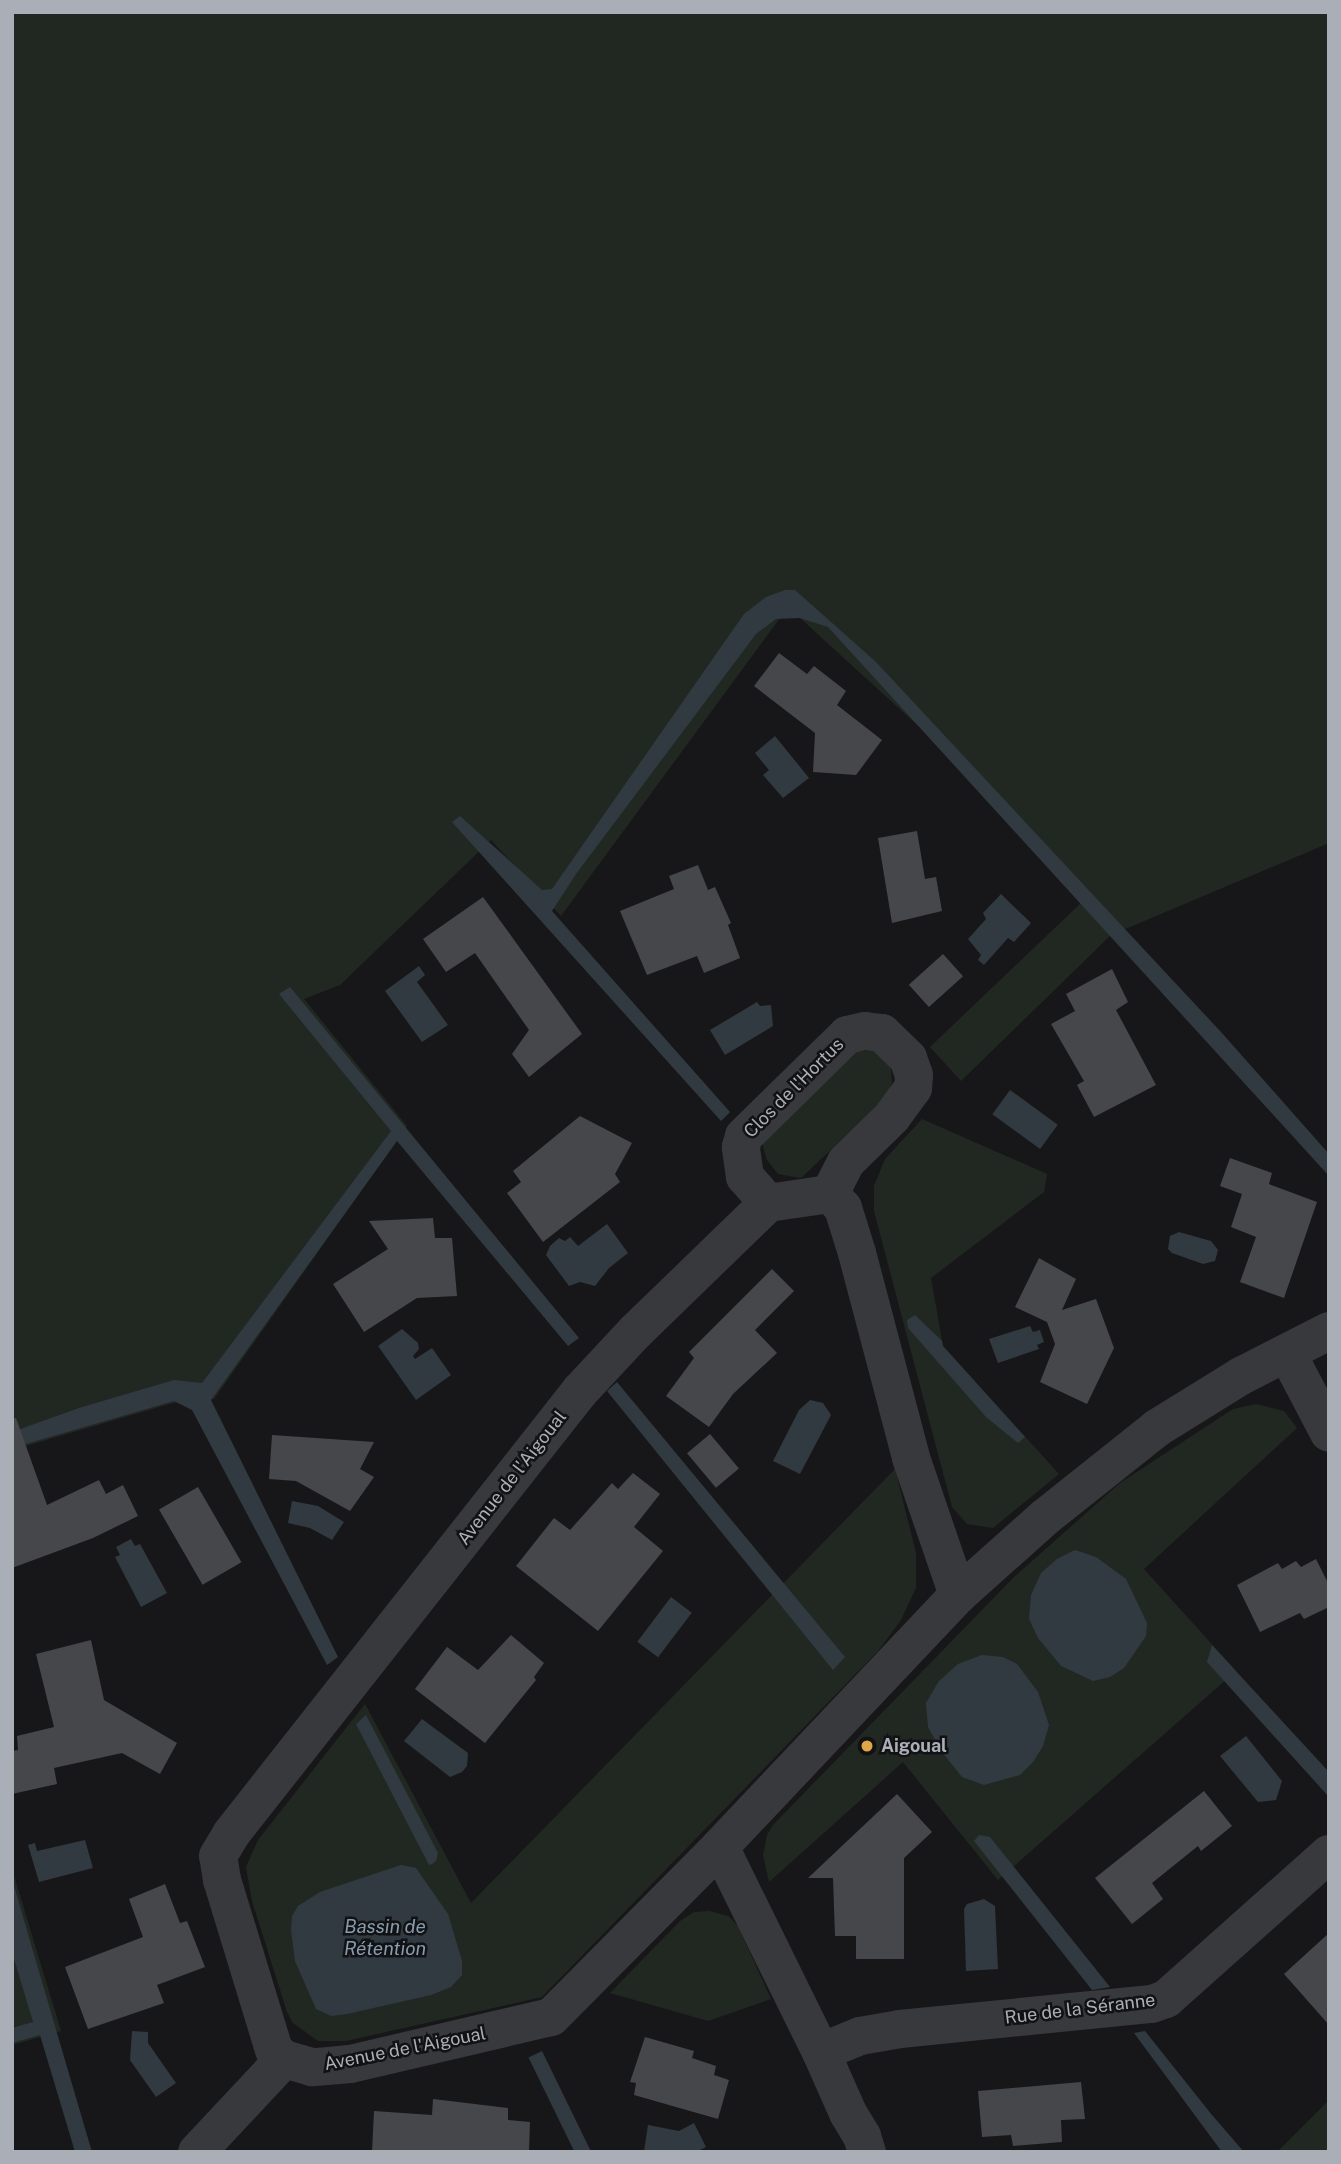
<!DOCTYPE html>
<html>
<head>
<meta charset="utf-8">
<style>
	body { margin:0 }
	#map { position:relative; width:1341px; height:2164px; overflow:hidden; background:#171719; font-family:"Public Sans",sans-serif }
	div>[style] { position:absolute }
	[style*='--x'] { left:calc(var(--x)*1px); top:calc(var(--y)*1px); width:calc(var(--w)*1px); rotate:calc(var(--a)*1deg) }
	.green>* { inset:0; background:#212822 }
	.water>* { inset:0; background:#313a40; transform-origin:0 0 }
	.building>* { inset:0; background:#46474b; transform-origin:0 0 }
	.minor>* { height:38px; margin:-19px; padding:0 19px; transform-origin:19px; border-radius:19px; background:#38393d }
	.dots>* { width:19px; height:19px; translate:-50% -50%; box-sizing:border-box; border:4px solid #121214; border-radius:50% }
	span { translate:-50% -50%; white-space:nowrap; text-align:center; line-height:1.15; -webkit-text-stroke:5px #121214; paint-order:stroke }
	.street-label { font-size:18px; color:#aaafb7 }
	.poi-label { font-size:18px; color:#aaafb7; font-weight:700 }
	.left { translate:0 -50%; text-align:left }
	.water-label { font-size:19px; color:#859daf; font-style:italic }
	.frame { position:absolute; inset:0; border:14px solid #aaafb7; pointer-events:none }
</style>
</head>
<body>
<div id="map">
	<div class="green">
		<div style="clip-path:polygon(12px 12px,1329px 12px,1329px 843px,1111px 935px,961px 1081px,930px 1047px,1081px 903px,927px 734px,788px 607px,561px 916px,491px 840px,340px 985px,304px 999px,407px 1126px,214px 1399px,173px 1403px,12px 1450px)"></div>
		<div style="clip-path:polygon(871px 1050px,886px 1059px,891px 1069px,892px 1083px,884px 1100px,801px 1178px,778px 1174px,767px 1160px,762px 1143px,857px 1052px)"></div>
		<div style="clip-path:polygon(922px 1119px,1047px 1174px,1044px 1192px,931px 1278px,943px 1346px,1059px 1474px,993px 1528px,967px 1524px,952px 1507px,874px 1211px,874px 1186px,885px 1159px)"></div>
		<div style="clip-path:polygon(1256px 1404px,1284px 1411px,1297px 1428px,1144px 1569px,1236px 1671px,998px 1880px,903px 1762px,769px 1882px,763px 1855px,767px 1835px,773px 1825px,1014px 1577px,1120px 1483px,1233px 1409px)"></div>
		<div style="clip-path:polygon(895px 1469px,916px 1553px,916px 1588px,901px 1620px,878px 1651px,542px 1997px,346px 2041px,318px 2041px,293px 2023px,287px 2012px,252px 1901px,246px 1867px,258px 1840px,365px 1704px,471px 1903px)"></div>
		<div style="clip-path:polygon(12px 1869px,61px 2031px,12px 2045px)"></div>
		<div style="clip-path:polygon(709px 1911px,728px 1916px,738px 1926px,771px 1999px,708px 2021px,610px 1993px,680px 1921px,694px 1912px)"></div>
		<div style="clip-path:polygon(1329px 2100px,1329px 2152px,1277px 2152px)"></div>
	</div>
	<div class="water">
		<div style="clip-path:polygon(785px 590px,795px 590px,876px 662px,1221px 1032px,1329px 1154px,1329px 1176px,828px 627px,800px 618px,776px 619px,756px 634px,576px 874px,552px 911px,730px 1112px,721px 1121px,452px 822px,460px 816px,542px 890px,552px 889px,744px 614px,766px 597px)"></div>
		<div style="clip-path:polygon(775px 736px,809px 778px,783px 798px,763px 775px,769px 770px,755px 753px)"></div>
		<div style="clip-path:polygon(1001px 894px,1031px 923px,1014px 942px,1008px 938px,984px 965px,978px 960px,981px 955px,968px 939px,986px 919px,983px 913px)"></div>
		<div style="clip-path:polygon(419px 966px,425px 975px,417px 982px,448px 1025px,422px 1042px,385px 991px)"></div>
		<div style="clip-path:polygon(290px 987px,579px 1338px,568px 1346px,397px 1141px,211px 1400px,338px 1657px,327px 1665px,192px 1410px,174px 1401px,12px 1448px,12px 1432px,79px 1408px,174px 1380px,202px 1383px,391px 1131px,279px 994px)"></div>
		<div style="clip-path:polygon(757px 1002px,760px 1006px,771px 1005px,773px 1026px,725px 1055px,710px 1030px)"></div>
		<div style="left:1010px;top:1090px;width:59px;height:30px;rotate:36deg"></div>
		<div style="clip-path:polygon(607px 1224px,628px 1253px,609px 1268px,595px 1286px,580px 1282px,569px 1286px,546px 1255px,550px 1246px,559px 1238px,565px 1241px,570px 1237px,578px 1246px)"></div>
		<div style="clip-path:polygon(1179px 1232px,1211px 1241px,1218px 1250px,1215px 1261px,1203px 1264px,1172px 1253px,1168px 1249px,1170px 1236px)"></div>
		<div style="clip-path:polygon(915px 1315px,942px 1341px,943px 1346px,1025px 1437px,1018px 1443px,986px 1417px,908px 1328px,907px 1320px)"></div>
		<div style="clip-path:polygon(1030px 1326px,1033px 1332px,1040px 1330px,1044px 1342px,1037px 1345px,1039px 1349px,998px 1363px,989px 1339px)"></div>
		<div style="clip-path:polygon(402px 1329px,418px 1343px,419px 1349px,413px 1356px,415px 1359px,432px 1348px,451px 1375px,416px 1400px,378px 1346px)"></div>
		<div style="clip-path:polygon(617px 1382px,845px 1657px,833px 1670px,607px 1391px)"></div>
		<div style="clip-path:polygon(810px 1400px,823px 1403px,831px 1415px,800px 1474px,773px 1461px,799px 1410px)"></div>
		<div style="clip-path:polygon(292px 1501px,318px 1506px,344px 1522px,332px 1540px,310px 1528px,288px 1523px)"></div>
		<div style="clip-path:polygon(131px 1539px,135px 1546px,140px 1544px,167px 1593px,141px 1607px,115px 1557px,120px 1555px,116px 1547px)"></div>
		<div style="clip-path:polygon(1075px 1550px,1096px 1557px,1126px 1579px,1147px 1623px,1146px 1636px,1124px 1668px,1110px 1677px,1093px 1681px,1061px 1666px,1038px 1638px,1029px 1619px,1031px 1595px,1041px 1573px,1057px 1559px)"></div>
		<div style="left:671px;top:1597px;width:26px;height:56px;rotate:37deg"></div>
		<div style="clip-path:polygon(1212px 1645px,1329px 1772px,1329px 1797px,1207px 1662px)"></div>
		<div style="clip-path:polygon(982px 1655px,1003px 1657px,1017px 1664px,1038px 1692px,1049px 1725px,1043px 1746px,1033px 1762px,1020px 1775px,984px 1785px,962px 1777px,942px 1752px,928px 1727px,926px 1703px,939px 1681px,958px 1664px)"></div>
		<div style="clip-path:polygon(366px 1715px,438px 1853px,436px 1861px,432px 1864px,429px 1865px,356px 1724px)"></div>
		<div style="clip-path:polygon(422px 1719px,468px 1753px,467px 1766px,462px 1772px,450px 1777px,404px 1741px)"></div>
		<div style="clip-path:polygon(1246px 1736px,1282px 1781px,1276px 1800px,1258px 1802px,1220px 1756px)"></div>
		<div style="clip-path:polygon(979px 1835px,990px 1837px,1110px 1987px,1092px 1990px,974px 1841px)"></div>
		<div style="clip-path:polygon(85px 1840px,93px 1868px,39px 1882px,28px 1845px,35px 1843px,37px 1851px)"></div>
		<div style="clip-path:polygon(401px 1865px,416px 1868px,448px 1914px,462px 1961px,462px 1975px,451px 1987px,431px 1995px,347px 2014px,331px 2016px,316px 2009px,295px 1961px,291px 1930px,292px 1916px,298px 1906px,320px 1892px)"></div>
		<div style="clip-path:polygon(12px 1879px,52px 2016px,92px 2152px,75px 2152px,40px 2035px,12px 2043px,12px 2028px,33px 2022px,12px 1952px)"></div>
		<div style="clip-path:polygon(984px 1899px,995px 1906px,998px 1969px,966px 1971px,964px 1909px,967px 1904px)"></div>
		<div style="clip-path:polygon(132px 2031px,148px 2032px,148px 2043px,176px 2083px,156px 2097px,130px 2060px)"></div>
		<div style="clip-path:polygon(1145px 2031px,1212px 2115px,1244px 2152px,1222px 2152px,1134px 2033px)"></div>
		<div style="left:542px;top:2051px;width:112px;height:15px;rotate:64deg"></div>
		<div style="clip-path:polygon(694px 2123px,706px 2147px,696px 2152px,644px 2151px,648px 2125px,679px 2131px)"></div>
	</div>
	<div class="building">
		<div style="clip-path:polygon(779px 653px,807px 674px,814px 666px,846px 691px,837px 705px,882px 740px,856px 775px,813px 772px,815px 733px,754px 686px)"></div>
		<div style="clip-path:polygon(917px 831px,925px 879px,936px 877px,942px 911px,892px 923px,878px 838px)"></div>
		<div style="clip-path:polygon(698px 865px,708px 890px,715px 887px,731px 923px,728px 925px,740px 958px,704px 973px,697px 956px,647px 975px,620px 911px,674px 889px,669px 876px)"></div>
		<div style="clip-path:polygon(483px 897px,582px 1034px,529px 1077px,512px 1054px,529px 1030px,475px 953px,446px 972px,423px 939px)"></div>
		<div style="left:943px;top:954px;width:30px;height:46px;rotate:48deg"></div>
		<div style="clip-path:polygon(1112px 969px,1128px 1002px,1116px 1010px,1156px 1085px,1094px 1117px,1077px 1085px,1084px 1081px,1051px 1024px,1075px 1011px,1066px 994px)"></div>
		<div style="clip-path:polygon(580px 1116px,632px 1143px,615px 1174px,620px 1182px,543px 1242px,507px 1193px,521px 1182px,513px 1171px)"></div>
		<div style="clip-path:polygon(1230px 1158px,1272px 1173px,1269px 1184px,1317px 1202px,1284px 1298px,1240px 1282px,1256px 1237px,1231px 1227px,1242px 1194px,1220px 1186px)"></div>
		<div style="clip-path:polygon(433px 1218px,435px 1238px,452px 1238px,457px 1296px,417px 1298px,364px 1332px,333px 1284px,388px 1249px,369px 1221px)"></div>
		<div style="clip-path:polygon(1039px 1258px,1076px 1279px,1062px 1310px,1096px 1299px,1114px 1348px,1087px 1404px,1040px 1382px,1055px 1344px,1047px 1322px,1015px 1307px)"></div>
		<div style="clip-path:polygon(772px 1269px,794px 1291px,755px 1330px,777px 1353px,733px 1394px,709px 1427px,666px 1396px,694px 1358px,689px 1352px)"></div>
		<div style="clip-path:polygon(16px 1418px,47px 1505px,99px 1480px,106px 1494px,123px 1485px,138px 1516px,93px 1538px,12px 1568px,12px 1419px)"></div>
		<div style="left:710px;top:1434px;width:45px;height:30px;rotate:50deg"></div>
		<div style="clip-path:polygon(272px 1435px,374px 1442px,360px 1469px,374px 1477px,350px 1511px,296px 1481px,269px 1479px)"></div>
		<div style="clip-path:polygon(633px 1473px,660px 1494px,634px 1527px,663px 1551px,598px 1631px,516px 1566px,554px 1518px,570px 1530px,612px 1483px,618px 1489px)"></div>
		<div style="left:198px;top:1487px;width:87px;height:45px;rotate:60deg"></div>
		<div style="clip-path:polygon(1316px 1559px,1329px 1585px,1329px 1607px,1304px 1619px,1300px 1613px,1260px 1632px,1237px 1585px,1278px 1563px,1282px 1569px,1296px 1561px,1301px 1567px)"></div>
		<div style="clip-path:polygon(511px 1635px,544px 1663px,534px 1677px,536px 1680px,485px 1743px,415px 1689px,447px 1647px,478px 1670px)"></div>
		<div style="clip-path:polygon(91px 1640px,104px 1700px,177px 1743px,160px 1774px,122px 1753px,54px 1768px,57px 1784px,12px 1794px,12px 1751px,18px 1750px,17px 1736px,54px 1727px,36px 1654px)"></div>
		<div style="clip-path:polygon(1204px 1791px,1232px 1826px,1201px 1851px,1198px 1846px,1152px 1883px,1163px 1899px,1132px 1924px,1095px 1878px)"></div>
		<div style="clip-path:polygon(897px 1794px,932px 1832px,904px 1858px,904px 1959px,856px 1959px,856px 1936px,835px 1936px,833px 1878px,808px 1878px)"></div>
		<div style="clip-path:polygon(165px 1884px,180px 1923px,187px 1921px,205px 1967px,157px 1985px,164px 2003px,88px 2029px,65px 1967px,143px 1937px,129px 1899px)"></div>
		<div style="clip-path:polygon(1329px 1933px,1329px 2025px,1284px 1974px)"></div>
		<div style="clip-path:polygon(645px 2037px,694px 2051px,692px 2058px,716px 2066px,714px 2075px,729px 2080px,718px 2119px,634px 2095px,636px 2083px,630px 2082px)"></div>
		<div style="clip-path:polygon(1081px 2082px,1085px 2119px,1061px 2120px,1062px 2142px,1013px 2146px,1011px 2135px,982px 2137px,978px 2091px)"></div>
		<div style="clip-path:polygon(433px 2099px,508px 2108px,508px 2120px,530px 2122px,529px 2152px,372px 2152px,374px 2111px,432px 2115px)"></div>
	</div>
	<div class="minor">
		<div style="--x:768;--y:1203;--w:35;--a:-131"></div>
		<div style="--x:745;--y:1177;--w:30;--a:-98"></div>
		<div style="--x:741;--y:1147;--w:11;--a:-75"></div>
		<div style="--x:744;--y:1136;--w:144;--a:-44.4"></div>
		<div style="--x:847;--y:1035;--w:18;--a:-13"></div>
		<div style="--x:865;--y:1031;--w:17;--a:7"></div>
		<div style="--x:882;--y:1033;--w:36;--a:44"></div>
		<div style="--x:908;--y:1058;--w:18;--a:71"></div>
		<div style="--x:914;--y:1075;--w:13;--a:94"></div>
		<div style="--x:913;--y:1088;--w:36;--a:126"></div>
		<div style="--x:892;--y:1117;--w:64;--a:135.6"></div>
		<div style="--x:846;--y:1162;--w:36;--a:117"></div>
		<div style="--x:1287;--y:1353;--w:90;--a:62.3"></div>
		<div style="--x:958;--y:1595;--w:115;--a:-41.8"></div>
		<div style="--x:1044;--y:1518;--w:144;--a:-38.5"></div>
		<div style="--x:1157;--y:1428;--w:99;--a:-31.8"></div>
		<div style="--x:1241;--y:1376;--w:99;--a:-27.1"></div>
		<div style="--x:720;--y:1847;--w:240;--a:134.8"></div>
		<div style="--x:551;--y:2017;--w:206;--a:166.8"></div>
		<div style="--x:350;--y:2064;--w:38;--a:175"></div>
		<div style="--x:312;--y:2067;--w:29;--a:-164"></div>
		<div style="--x:284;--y:2059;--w:13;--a:-138"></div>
		<div style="--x:274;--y:2050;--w:178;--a:-107"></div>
		<div style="--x:222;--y:1880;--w:24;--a:-99"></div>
		<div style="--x:218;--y:1856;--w:26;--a:-59"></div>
		<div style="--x:231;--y:1834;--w:564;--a:-51.77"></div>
		<div style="--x:580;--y:1391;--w:81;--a:-47"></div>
		<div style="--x:635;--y:1332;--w:185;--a:-44.1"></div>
		<div style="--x:768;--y:1203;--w:63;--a:-8.3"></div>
		<div style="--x:830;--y:1194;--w:19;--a:47"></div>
		<div style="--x:843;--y:1208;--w:47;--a:72.7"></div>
		<div style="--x:857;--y:1253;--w:212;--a:75.2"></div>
		<div style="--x:911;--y:1458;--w:145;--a:71.1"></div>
		<div style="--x:958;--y:1595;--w:347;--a:133.4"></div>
		<div style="--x:720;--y:1847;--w:229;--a:63.8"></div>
		<div style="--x:821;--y:2052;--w:67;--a:66.1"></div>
		<div style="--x:848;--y:2113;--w:27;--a:59"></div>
		<div style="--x:862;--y:2136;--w:17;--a:73"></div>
		<div style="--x:821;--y:2052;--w:42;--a:-22.3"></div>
		<div style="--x:860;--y:2036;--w:41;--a:-9.9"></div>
		<div style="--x:900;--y:2029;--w:253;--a:-5.7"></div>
		<div style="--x:1152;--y:2004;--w:15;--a:-20"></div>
		<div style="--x:1166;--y:1999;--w:218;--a:-41.7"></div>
		<div style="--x:197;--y:2152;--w:127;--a:-46.9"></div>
	</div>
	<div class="dots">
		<div style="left:867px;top:1746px;background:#e0a648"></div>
	</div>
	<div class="street-label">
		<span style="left:794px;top:1088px;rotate:-45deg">Clos de l'Hortus</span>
		<span style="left:512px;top:1478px;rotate:-52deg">Avenue de l'Aigoual</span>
		<span style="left:1080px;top:2009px;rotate:-7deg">Rue de la Séranne</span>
		<span style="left:405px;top:2049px;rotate:-11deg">Avenue de l'Aigoual</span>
	</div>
	<div class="poi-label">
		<span class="left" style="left:881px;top:1746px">Aigoual</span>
	</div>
	<div class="water-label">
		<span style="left:385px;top:1938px">Bassin de<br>Rétention</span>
	</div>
	<div class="frame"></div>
</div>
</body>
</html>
